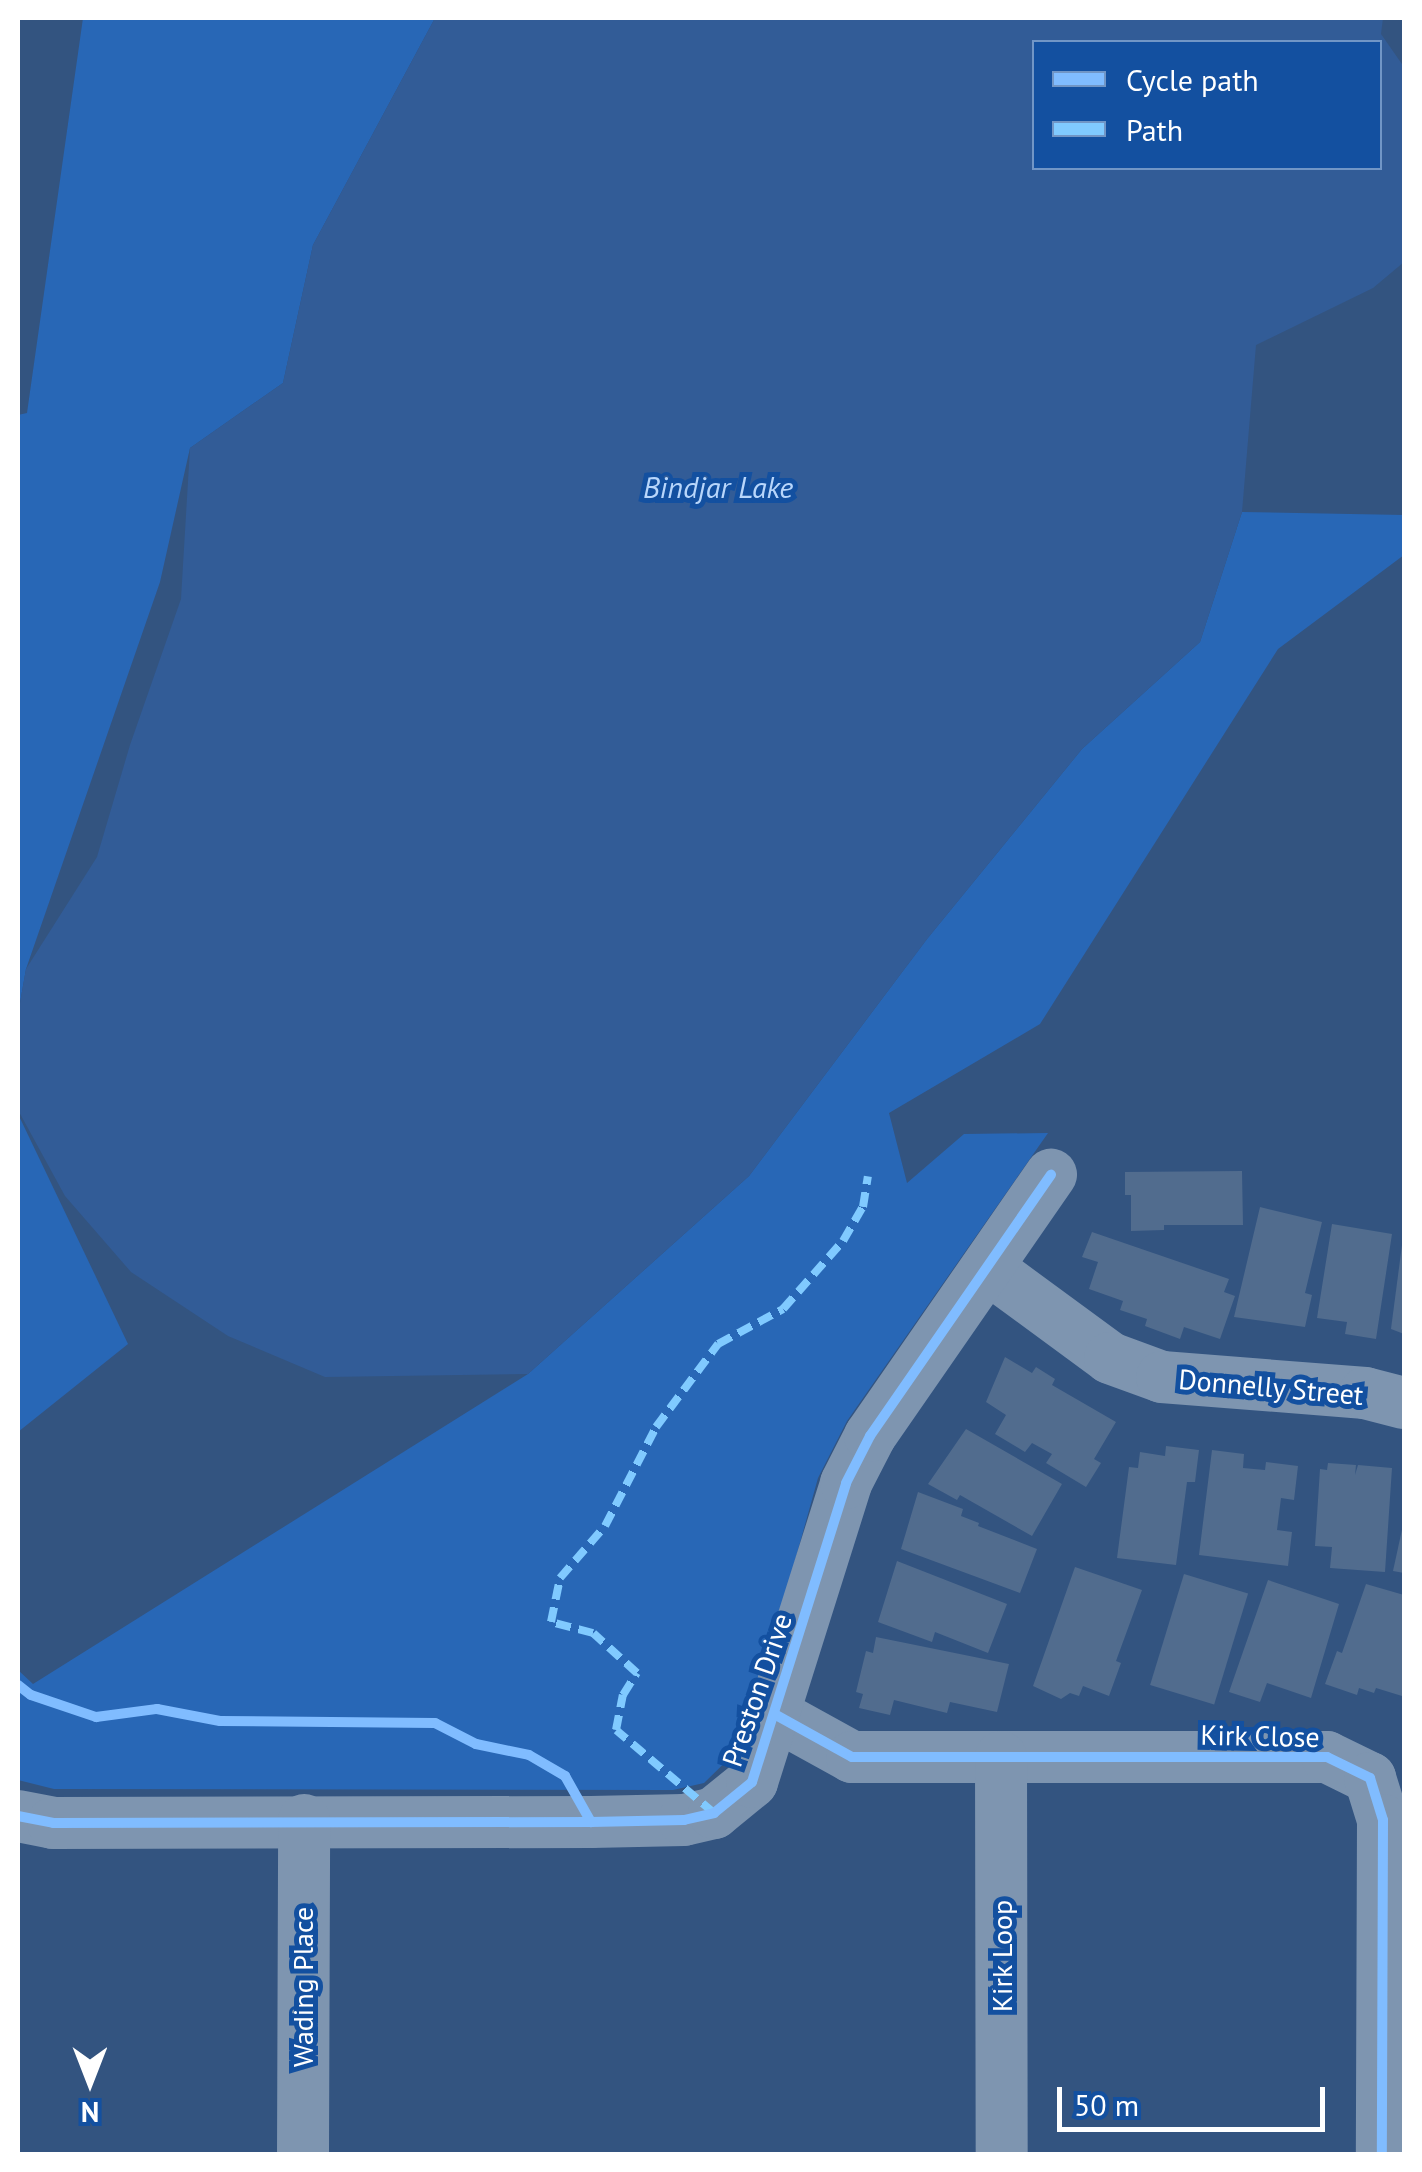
<!DOCTYPE html>
<html>
<head>
<meta charset="utf-8">
<style>
	body { margin:0 }
	#map { position:relative; width:1422px; height:2172px; overflow:hidden; background:#335480; font-family:"PT Sans",sans-serif }
	div>[style] { position:absolute }
	[style*='--x'] { left:calc(var(--x)*1px); top:calc(var(--y)*1px); width:calc(var(--w)*1px); rotate:calc(var(--a)*1deg) }
	.green>* { inset:0; background:#2867b6 }
	.water>* { inset:0; background:#325c97 }
	.building>* { inset:0; background:#516c8e; transform-origin:0 0 }
	.minor>* { height:52px; margin:-26px; padding:0 26px; transform-origin:26px; border-radius:26px; background:#7e95b0 }
	.quiet>* { height:8px; margin-top:-4px; transform-origin:0; background:repeating-linear-gradient(90deg,#80caff 0 15px,transparent 0 23px) }
	.cycleway>* { height:10px; margin:-5px; padding:0 5px; transform-origin:5px; border-radius:5px; background:#80bcff }
	span { translate:-50% -50%; white-space:nowrap; text-align:center; line-height:1.15; -webkit-text-stroke:10px #1350a0; paint-order:stroke }
	.street-label { font-size:28px; color:#fff }
	.water-label { font-size:30px; color:#b8d6fb; font-style:italic }
	.frame { position:absolute; inset:0; border:20px solid #fff; pointer-events:none }
	.legend { position:absolute; left:1032px; top:40px; width:350px; height:130px; box-sizing:border-box; background:#1350a0; border:2px solid #7196c6; margin:0; padding:12px 18px; list-style:none; font-size:30px; color:#fff }
	.legend li { display:flex; align-items:center; gap:20px; height:50px }
	.legend b { width:50px; border:2px solid #7196c6 }
	.north { position:absolute; left:40px; top:2032px; width:100px; height:100px; -webkit-text-stroke:8px #1350a0; paint-order:stroke; rotate:180deg; font-size:28px; font-weight:700; line-height:40px; text-align:center; color:#fff }
	.north::after { content:''; display:block; margin:auto; width:35px; height:45px; background:#fff; clip-path:polygon(50% 0,100% 100%,50% 72%,0 100%) }
	.scale { position:absolute; left:1057px; top:2087px; width:268px; height:45px; box-sizing:border-box; border:5px solid #fff; border-top:0; padding-left:12px; font-size:30px; line-height:35px; white-space:nowrap; color:#fff; -webkit-text-stroke:8px #1350a0; paint-order:stroke }
</style>
</head>
<body>
<div id="map">
	<div class="green">
		<div style="clip-path:polygon(83px 18px,435px 18px,313px 245px,283px 383px,190px 448px,160px 582px,26px 969px,18px 1014px,18px 415px,27px 413px)"></div>
		<div style="clip-path:polygon(1242px 512px,1404px 515px,1404px 555px,1278px 649px,1040px 1024px,889px 1113px,907px 1183px,964px 1134px,1048px 1133px,847px 1421px,818px 1478px,744px 1744px,704px 1783px,673px 1790px,54px 1789px,18px 1780px,18px 1670px,33px 1684px,528px 1374px,749px 1176px,927px 939px,1082px 749px,1200px 642px)"></div>
		<div style="clip-path:polygon(18px 1114px,128px 1344px,18px 1432px)"></div>
	</div>
	<div class="water">
		<div style="clip-path:polygon(evenodd,435px 18px,1383px 18px,1381px 34px,1404px 67px,1404px 262px,1373px 288px,1256px 345px,1242px 512px,1200px 642px,1082px 749px,927px 939px,749px 1176px,528px 1374px,325px 1377px,228px 1336px,131px 1272px,65px 1196px,18px 1110px,18px 1014px,26px 969px,97px 857px,130px 745px,181px 599px,190px 448px,283px 383px,313px 245px,435px 18px,1034px 42px,1380px 42px,1380px 168px,1034px 168px,1034px 42px)"></div>
	</div>
	<div class="building">
		<div style="clip-path:polygon(1242px 1171px,1243px 1225px,1164px 1225px,1164px 1230px,1131px 1231px,1131px 1195px,1125px 1195px,1125px 1172px)"></div>
		<div style="clip-path:polygon(1260px 1207px,1322px 1222px,1305px 1293px,1312px 1295px,1305px 1327px,1234px 1317px)"></div>
		<div style="clip-path:polygon(1332px 1224px,1392px 1234px,1376px 1339px,1345px 1334px,1347px 1322px,1317px 1318px)"></div>
		<div style="clip-path:polygon(1092px 1232px,1229px 1279px,1224px 1292px,1235px 1296px,1220px 1339px,1184px 1327px,1180px 1339px,1145px 1326px,1147px 1319px,1120px 1310px,1123px 1301px,1089px 1289px,1098px 1262px,1082px 1257px)"></div>
		<div style="clip-path:polygon(1402px 1245px,1404px 1245px,1404px 1334px,1391px 1329px)"></div>
		<div style="clip-path:polygon(1005px 1357px,1032px 1373px,1036px 1367px,1055px 1379px,1052px 1385px,1116px 1422px,1094px 1459px,1101px 1463px,1086px 1487px,1046px 1463px,1052px 1454px,1032px 1443px,1025px 1452px,995px 1434px,1006px 1415px,986px 1402px)"></div>
		<div style="clip-path:polygon(966px 1429px,1062px 1484px,1032px 1536px,960px 1495px,957px 1500px,928px 1484px)"></div>
		<div style="clip-path:polygon(1166px 1446px,1199px 1450px,1195px 1482px,1187px 1482px,1176px 1565px,1117px 1558px,1129px 1467px,1138px 1468px,1140px 1452px,1165px 1456px)"></div>
		<div style="clip-path:polygon(1212px 1450px,1244px 1454px,1243px 1468px,1265px 1470px,1266px 1462px,1298px 1466px,1294px 1500px,1281px 1498px,1277px 1530px,1292px 1532px,1288px 1566px,1199px 1555px)"></div>
		<div style="clip-path:polygon(1328px 1463px,1356px 1465px,1355px 1475px,1358px 1465px,1392px 1468px,1385px 1572px,1330px 1568px,1332px 1547px,1315px 1546px,1320px 1469px,1327px 1470px)"></div>
		<div style="clip-path:polygon(918px 1492px,963px 1509px,961px 1516px,979px 1523px,978px 1526px,1037px 1549px,1020px 1593px,901px 1549px)"></div>
		<div style="clip-path:polygon(1403px 1525px,1404px 1525px,1404px 1573px,1393px 1571px)"></div>
		<div style="clip-path:polygon(897px 1561px,1007px 1604px,988px 1653px,935px 1632px,932px 1642px,878px 1622px)"></div>
		<div style="clip-path:polygon(1075px 1567px,1142px 1590px,1116px 1661px,1121px 1663px,1109px 1696px,1083px 1686px,1079px 1696px,1070px 1693px,1061px 1699px,1033px 1686px)"></div>
		<div style="left:1184px;top:1574px;width:67px;height:116px;rotate:17deg"></div>
		<div style="clip-path:polygon(1268px 1580px,1339px 1604px,1311px 1698px,1267px 1683px,1260px 1702px,1229px 1692px)"></div>
		<div style="clip-path:polygon(1366px 1584px,1404px 1595px,1402px 1696px,1376px 1688px,1374px 1693px,1359px 1688px,1357px 1695px,1325px 1684px,1337px 1651px,1342px 1653px)"></div>
		<div style="clip-path:polygon(876px 1637px,1009px 1664px,997px 1712px,950px 1702px,947px 1713px,894px 1700px,890px 1715px,859px 1708px,863px 1694px,856px 1692px,866px 1651px,873px 1653px)"></div>
	</div>
	<div class="minor">
		<div style="--x:989;--y:1269;--w:150;--a:36.3"></div>
		<div style="--x:1110;--y:1358;--w:55;--a:20.1"></div>
		<div style="--x:1162;--y:1377;--w:204;--a:4.5"></div>
		<div style="--x:1365;--y:1393;--w:40;--a:14.4"></div>
		<div style="--x:776;--y:1715;--w:87;--a:28.9"></div>
		<div style="--x:852;--y:1757;--w:475;--a:0"></div>
		<div style="--x:1327;--y:1757;--w:48;--a:26"></div>
		<div style="--x:1370;--y:1778;--w:44;--a:72.8"></div>
		<div style="--x:1383;--y:1820;--w:334;--a:90.2"></div>
		<div style="--x:1001;--y:1757;--w:397;--a:89.9"></div>
		<div style="--x:18;--y:1816;--w:36;--a:11"></div>
		<div style="--x:53;--y:1823;--w:538;--a:-0.11"></div>
		<div style="--x:591;--y:1822;--w:93;--a:-1.2"></div>
		<div style="--x:684;--y:1820;--w:31;--a:-13"></div>
		<div style="--x:714;--y:1813;--w:49;--a:-39.2"></div>
		<div style="--x:752;--y:1782;--w:313;--a:-72.5"></div>
		<div style="--x:846;--y:1483;--w:53;--a:-62.9"></div>
		<div style="--x:870;--y:1436;--w:318;--a:-55.3"></div>
		<div style="--x:303;--y:2154;--w:334;--a:-89.8"></div>
	</div>
	<div class="quiet">
		<div style="--x:714;--y:1813;--w:128;--a:-139.7"></div>
		<div style="--x:616;--y:1730;--w:36;--a:-79"></div>
		<div style="--x:623;--y:1695;--w:26;--a:-58"></div>
		<div style="--x:637;--y:1673;--w:59;--a:-137.7"></div>
		<div style="--x:593;--y:1633;--w:43;--a:-165.3"></div>
		<div style="--x:551;--y:1622;--w:45;--a:-78.4"></div>
		<div style="--x:560;--y:1578;--w:69;--a:-49.1"></div>
		<div style="--x:605;--y:1526;--w:111;--a:-62.7"></div>
		<div style="--x:656;--y:1427;--w:104;--a:-53.2"></div>
		<div style="--x:718;--y:1344;--w:74;--a:-28.3"></div>
		<div style="--x:783;--y:1309;--w:91;--a:-48.6"></div>
		<div style="--x:843;--y:1241;--w:39;--a:-60"></div>
		<div style="--x:863;--y:1207;--w:31;--a:-81"></div>
	</div>
	<div class="cycleway">
		<div style="--x:18;--y:1685;--w:16;--a:38"></div>
		<div style="--x:31;--y:1695;--w:69;--a:18.7"></div>
		<div style="--x:96;--y:1717;--w:62;--a:-7.5"></div>
		<div style="--x:157;--y:1709;--w:64;--a:10.8"></div>
		<div style="--x:220;--y:1721;--w:215;--a:0.5"></div>
		<div style="--x:435;--y:1723;--w:46;--a:27.1"></div>
		<div style="--x:476;--y:1744;--w:54;--a:11.7"></div>
		<div style="--x:529;--y:1755;--w:42;--a:30.3"></div>
		<div style="--x:565;--y:1776;--w:53;--a:60.5"></div>
		<div style="--x:776;--y:1715;--w:87;--a:28.9"></div>
		<div style="--x:852;--y:1757;--w:475;--a:0"></div>
		<div style="--x:1327;--y:1757;--w:48;--a:26"></div>
		<div style="--x:1370;--y:1778;--w:44;--a:72.8"></div>
		<div style="--x:1383;--y:1820;--w:334;--a:90.2"></div>
		<div style="--x:18;--y:1816;--w:36;--a:11"></div>
		<div style="--x:53;--y:1823;--w:538;--a:-0.11"></div>
		<div style="--x:591;--y:1822;--w:93;--a:-1.2"></div>
		<div style="--x:684;--y:1820;--w:31;--a:-13"></div>
		<div style="--x:714;--y:1813;--w:49;--a:-39.2"></div>
		<div style="--x:752;--y:1782;--w:313;--a:-72.5"></div>
		<div style="--x:846;--y:1483;--w:53;--a:-62.9"></div>
		<div style="--x:870;--y:1436;--w:318;--a:-55.3"></div>
	</div>
	<div class="street-label">
		<span style="left:1271px;top:1387px;rotate:5deg">Donnelly Street</span>
		<span style="left:757px;top:1690px;rotate:-71deg">Preston Drive</span>
		<span style="left:1260px;top:1736px;rotate:1deg">Kirk Close</span>
		<span style="left:1002px;top:1956px;rotate:-90deg">Kirk Loop</span>
		<span style="left:303px;top:1987px;rotate:-90deg">Wading Place</span>
	</div>
	<div class="water-label">
		<span style="left:718px;top:487px">Bindjar Lake</span>
	</div>
	<div class="frame"></div>
	<ul class="legend">
	<li><b style="height:12px;background:#80bcff"></b>Cycle path</li>
	<li><b style="height:12px;background:#80caff"></b>Path</li>
	</ul>
	<div class="north">N</div>
	<div class="scale">50 m</div>
</div>
</body>
</html>
